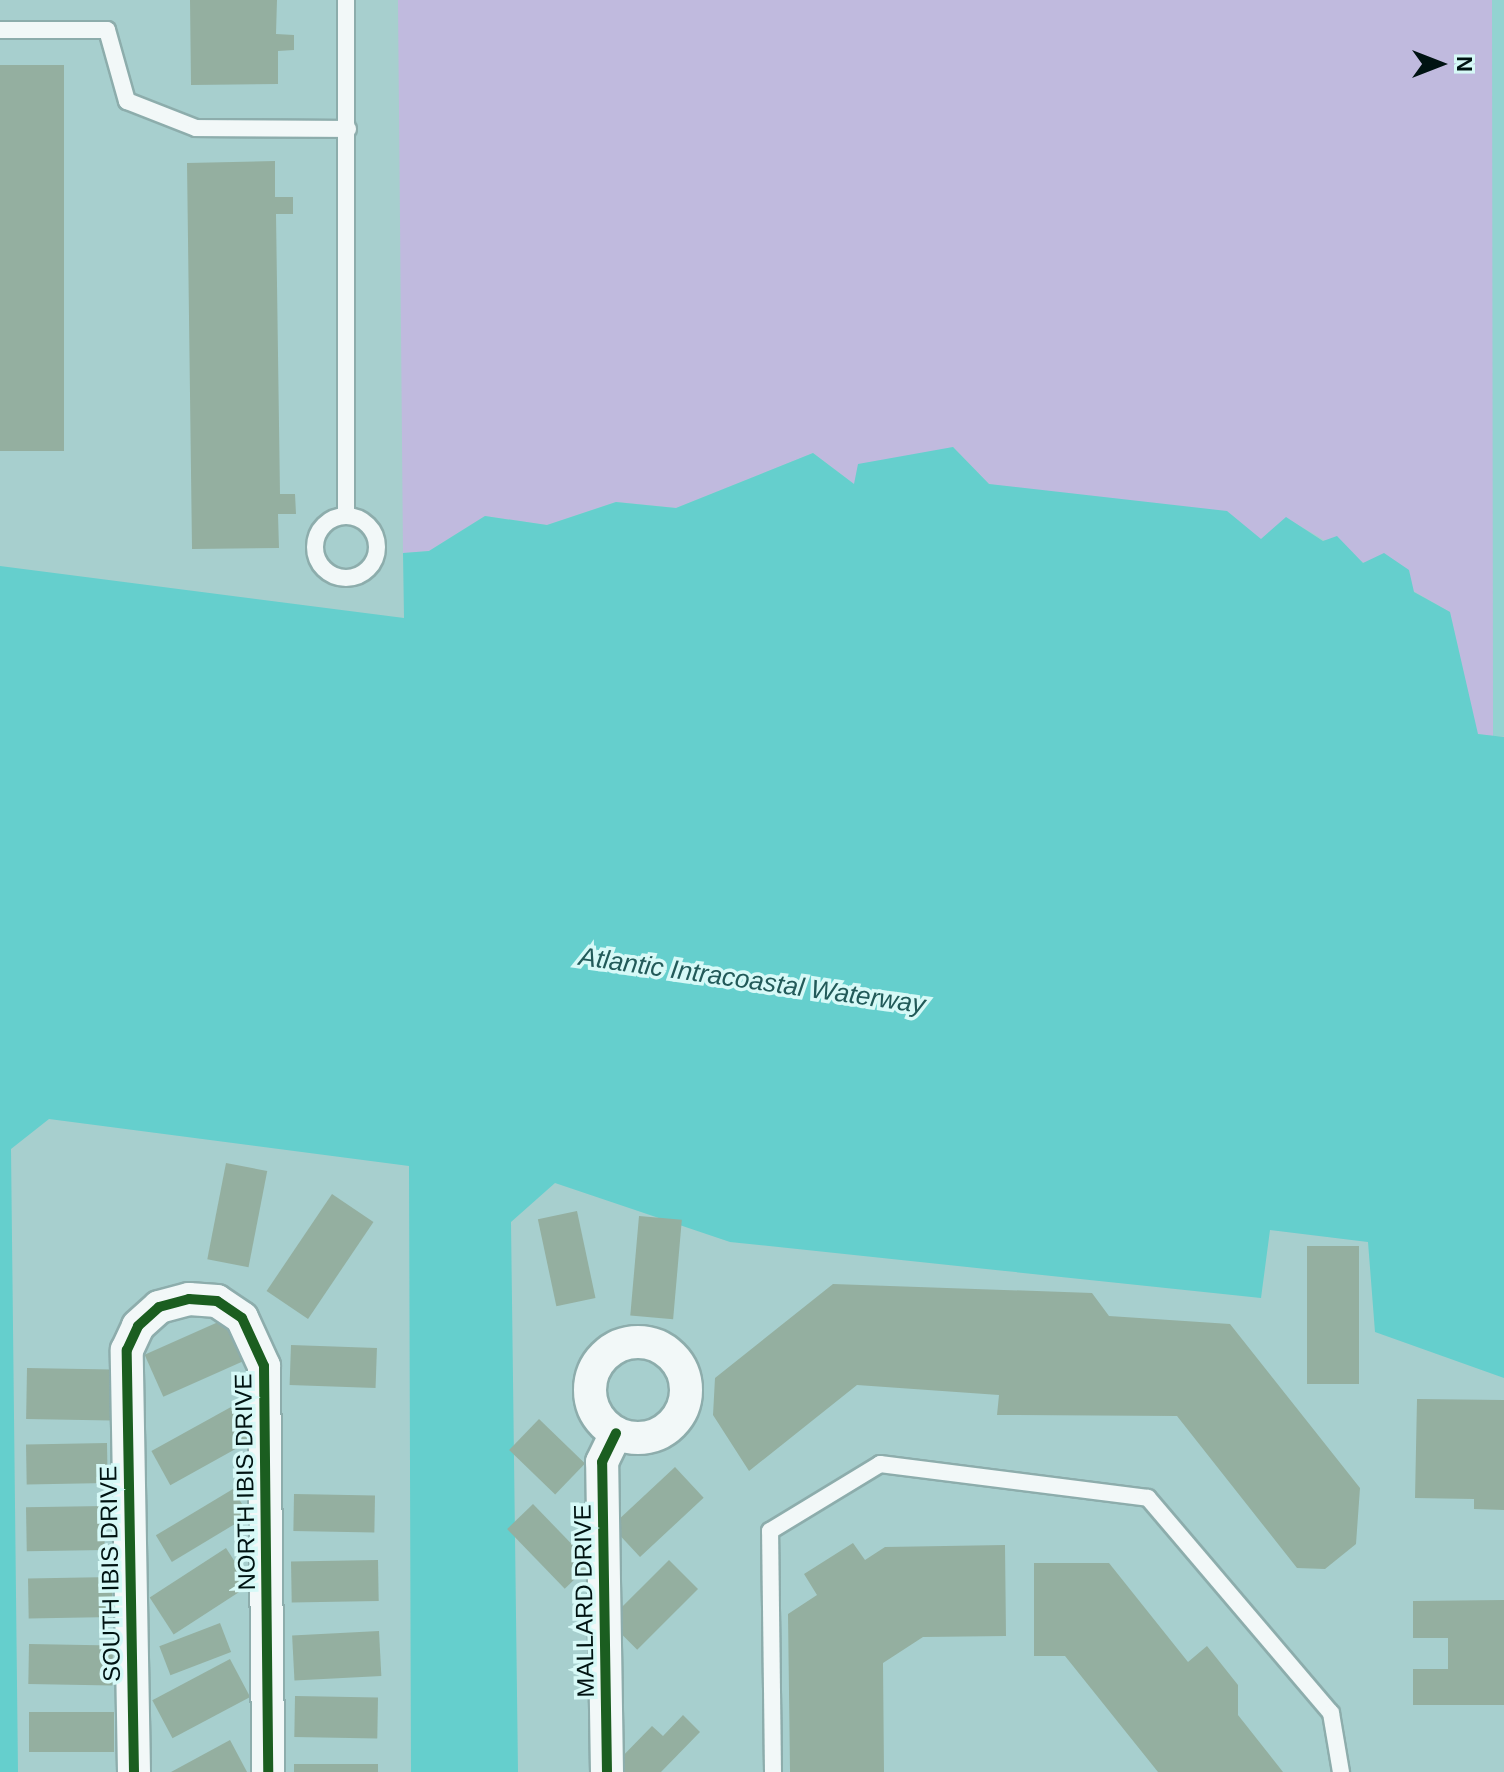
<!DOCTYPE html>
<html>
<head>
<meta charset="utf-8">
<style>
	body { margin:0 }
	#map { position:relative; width:1504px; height:1772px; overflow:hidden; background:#a7cfce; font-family:Helvetica,sans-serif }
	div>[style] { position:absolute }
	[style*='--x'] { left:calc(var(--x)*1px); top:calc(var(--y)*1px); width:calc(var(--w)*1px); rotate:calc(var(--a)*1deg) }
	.built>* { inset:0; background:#93d3d1; transform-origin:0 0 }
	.green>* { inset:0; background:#c0bade }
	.water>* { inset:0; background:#65cfcd }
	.building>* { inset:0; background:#94afa0; transform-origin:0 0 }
	.roads { filter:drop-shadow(2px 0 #8dadac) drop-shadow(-2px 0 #8dadac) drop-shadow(0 2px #8dadac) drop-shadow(0 -2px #8dadac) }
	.service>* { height:16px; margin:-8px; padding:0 8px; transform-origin:8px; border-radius:8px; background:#f2f8f8 }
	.service>.ring { margin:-8px; padding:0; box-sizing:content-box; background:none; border:16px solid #f2f8f8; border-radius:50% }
	.minor>* { height:32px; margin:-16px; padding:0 16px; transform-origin:16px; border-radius:16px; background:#f2f8f8 }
	.minor>.ring { margin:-16px; padding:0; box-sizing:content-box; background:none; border:32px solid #f2f8f8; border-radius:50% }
	.cycleway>* { height:10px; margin:-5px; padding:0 5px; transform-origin:5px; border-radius:5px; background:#1b5e20 }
	span { translate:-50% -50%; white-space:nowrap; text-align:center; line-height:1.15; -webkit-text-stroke:7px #d6f9f7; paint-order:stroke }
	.street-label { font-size:24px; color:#001312 }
	.water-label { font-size:26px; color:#225a59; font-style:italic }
	.north { position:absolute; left:1400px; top:24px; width:80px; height:80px; -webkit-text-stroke:6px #d6f9f7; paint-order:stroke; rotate:90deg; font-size:22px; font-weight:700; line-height:32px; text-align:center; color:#001312 }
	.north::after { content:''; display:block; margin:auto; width:28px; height:36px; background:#001312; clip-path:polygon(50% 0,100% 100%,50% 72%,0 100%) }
</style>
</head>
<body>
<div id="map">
	<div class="built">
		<div style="left:1492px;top:0;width:12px;height:736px"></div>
	</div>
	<div class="green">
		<div style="clip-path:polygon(398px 0,1492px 0,1493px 736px,1477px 734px,1450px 612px,1286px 518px,1261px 539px,989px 484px,953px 447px,854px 484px,813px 453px,676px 508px,616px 502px,547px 525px,485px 516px,429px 551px,403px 553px)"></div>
	</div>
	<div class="water">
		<div style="clip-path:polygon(953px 447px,989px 484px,1227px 511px,1261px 539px,1286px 517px,1323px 541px,1337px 536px,1363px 563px,1384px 553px,1409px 570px,1414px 592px,1450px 612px,1478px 734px,1504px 737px,1504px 1378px,1375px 1332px,1368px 1242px,1270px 1230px,1261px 1298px,730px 1242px,555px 1183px,511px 1222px,518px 1772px,411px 1772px,409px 1166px,49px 1119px,11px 1149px,18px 1772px,0 1772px,0 566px,404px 618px,403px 553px,429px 551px,485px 516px,547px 525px,616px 502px,676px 508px,813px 453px,854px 484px,858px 464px)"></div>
	</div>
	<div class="building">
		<div style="clip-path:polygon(190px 0,277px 0,276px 34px,294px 35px,294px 50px,278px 51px,278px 84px,191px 85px)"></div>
		<div style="left:0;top:65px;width:64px;height:386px"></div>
		<div style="clip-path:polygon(275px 161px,275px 197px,293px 197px,293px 214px,276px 214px,280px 494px,295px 494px,296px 514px,278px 514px,279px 548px,192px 549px,187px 163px)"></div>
		<div style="left:226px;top:1163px;width:42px;height:98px;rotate:11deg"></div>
		<div style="left:332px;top:1194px;width:50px;height:117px;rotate:34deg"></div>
		<div style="left:577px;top:1211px;width:89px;height:40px;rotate:78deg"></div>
		<div style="left:639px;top:1216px;width:43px;height:100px;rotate:5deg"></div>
		<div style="left:1307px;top:1246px;width:52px;height:138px"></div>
		<div style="clip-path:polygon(833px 1284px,1092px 1293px,1109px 1316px,1230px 1324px,1360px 1488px,1356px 1544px,1325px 1569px,1297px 1568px,1177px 1416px,997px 1415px,999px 1395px,857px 1385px,749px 1471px,713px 1415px,715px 1378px)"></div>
		<div style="left:225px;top:1319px;width:46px;height:88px;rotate:66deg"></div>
		<div style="left:291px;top:1345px;width:86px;height:40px;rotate:2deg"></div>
		<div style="left:27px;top:1368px;width:85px;height:51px;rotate:1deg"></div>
		<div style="clip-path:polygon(1417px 1399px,1504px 1400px,1504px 1510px,1474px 1509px,1474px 1499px,1415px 1498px)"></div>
		<div style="left:231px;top:1407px;width:39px;height:91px;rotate:61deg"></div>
		<div style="left:539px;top:1419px;width:64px;height:43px;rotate:44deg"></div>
		<div style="left:107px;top:1443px;width:40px;height:81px;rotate:89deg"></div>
		<div style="left:675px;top:1467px;width:42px;height:87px;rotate:47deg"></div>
		<div style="left:233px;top:1489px;width:31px;height:90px;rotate:59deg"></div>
		<div style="left:294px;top:1494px;width:81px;height:37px;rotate:1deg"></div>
		<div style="left:533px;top:1504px;width:83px;height:36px;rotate:46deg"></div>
		<div style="left:104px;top:1506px;width:44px;height:78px;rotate:89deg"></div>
		<div style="clip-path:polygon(853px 1543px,865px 1560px,885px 1547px,1005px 1545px,1006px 1636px,923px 1637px,883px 1663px,884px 1772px,790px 1772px,788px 1614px,817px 1595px,804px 1574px)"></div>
		<div style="left:226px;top:1548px;width:44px;height:91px;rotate:57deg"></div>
		<div style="left:378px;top:1560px;width:41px;height:87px;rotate:89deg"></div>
		<div style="left:669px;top:1560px;width:41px;height:86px;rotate:45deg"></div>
		<div style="clip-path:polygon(1034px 1563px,1109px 1563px,1188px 1662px,1207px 1646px,1238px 1685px,1238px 1715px,1283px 1772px,1158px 1772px,1065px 1656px,1034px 1656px)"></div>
		<div style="left:112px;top:1577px;width:40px;height:84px;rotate:89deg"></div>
		<div style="clip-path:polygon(1504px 1600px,1504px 1705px,1413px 1705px,1413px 1669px,1448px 1669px,1448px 1638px,1413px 1638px,1413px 1601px)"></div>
		<div style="left:220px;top:1623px;width:31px;height:65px;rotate:69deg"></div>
		<div style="left:379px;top:1631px;width:45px;height:87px;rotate:87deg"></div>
		<div style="left:29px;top:1644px;width:84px;height:40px;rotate:1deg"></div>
		<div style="left:230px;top:1659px;width:43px;height:88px;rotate:62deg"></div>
		<div style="left:295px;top:1696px;width:83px;height:41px;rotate:1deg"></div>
		<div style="left:114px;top:1712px;width:40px;height:85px;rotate:90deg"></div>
		<div style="clip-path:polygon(683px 1715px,700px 1732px,661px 1772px,622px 1772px,614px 1765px,652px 1726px,663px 1736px)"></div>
		<div style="clip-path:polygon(230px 1740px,247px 1772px,171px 1772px)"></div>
		<div style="left:378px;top:1764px;width:8px;height:84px;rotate:90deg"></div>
	</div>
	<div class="roads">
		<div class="service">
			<div style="--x:0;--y:30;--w:107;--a:0"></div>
			<div style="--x:107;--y:30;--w:74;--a:74.3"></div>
			<div style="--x:127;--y:101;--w:74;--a:21.4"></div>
			<div style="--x:196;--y:128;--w:152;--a:0.4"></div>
			<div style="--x:346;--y:515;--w:515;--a:-90"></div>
			<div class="ring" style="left:315px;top:516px;width:46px;height:46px"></div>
			<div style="--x:773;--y:1772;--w:241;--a:-90.7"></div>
			<div style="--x:770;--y:1531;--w:129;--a:-31.3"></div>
			<div style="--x:880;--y:1464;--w:270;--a:7.2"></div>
			<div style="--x:1148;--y:1498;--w:282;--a:49.6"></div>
			<div style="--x:1331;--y:1713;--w:60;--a:80.4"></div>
		</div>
		<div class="minor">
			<div class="ring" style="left:590px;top:1342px;width:64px;height:64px"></div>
			<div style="--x:134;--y:1772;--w:422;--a:-91"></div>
			<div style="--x:127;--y:1350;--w:26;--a:-65"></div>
			<div style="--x:138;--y:1326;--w:28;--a:-42"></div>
			<div style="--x:159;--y:1307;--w:31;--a:-15"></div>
			<div style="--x:189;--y:1299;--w:28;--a:4"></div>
			<div style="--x:217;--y:1301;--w:30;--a:34"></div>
			<div style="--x:242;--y:1318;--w:53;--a:65.4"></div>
			<div style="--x:264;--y:1366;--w:406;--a:89.4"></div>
			<div style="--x:607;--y:1772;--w:310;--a:-90.9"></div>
			<div style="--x:602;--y:1462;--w:32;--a:-64"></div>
		</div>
	</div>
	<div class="cycleway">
		<div style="--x:134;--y:1772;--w:422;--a:-91"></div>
		<div style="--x:127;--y:1350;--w:26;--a:-65"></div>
		<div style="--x:138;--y:1326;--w:28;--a:-42"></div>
		<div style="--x:159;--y:1307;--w:31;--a:-15"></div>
		<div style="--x:189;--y:1299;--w:28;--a:4"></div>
		<div style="--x:217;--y:1301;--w:30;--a:34"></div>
		<div style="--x:242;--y:1318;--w:53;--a:65.4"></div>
		<div style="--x:264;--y:1366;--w:406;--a:89.4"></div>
		<div style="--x:607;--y:1772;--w:310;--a:-90.9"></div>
		<div style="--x:602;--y:1462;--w:32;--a:-64"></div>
	</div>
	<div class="street-label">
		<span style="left:245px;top:1482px;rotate:-91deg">NORTH IBIS DRIVE</span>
		<span style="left:110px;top:1574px;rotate:-91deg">SOUTH IBIS DRIVE</span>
		<span style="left:584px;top:1601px;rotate:-91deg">MALLARD DRIVE</span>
	</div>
	<div class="water-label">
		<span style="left:752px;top:981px;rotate:8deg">Atlantic Intracoastal Waterway</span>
	</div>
	<div class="north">N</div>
</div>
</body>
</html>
